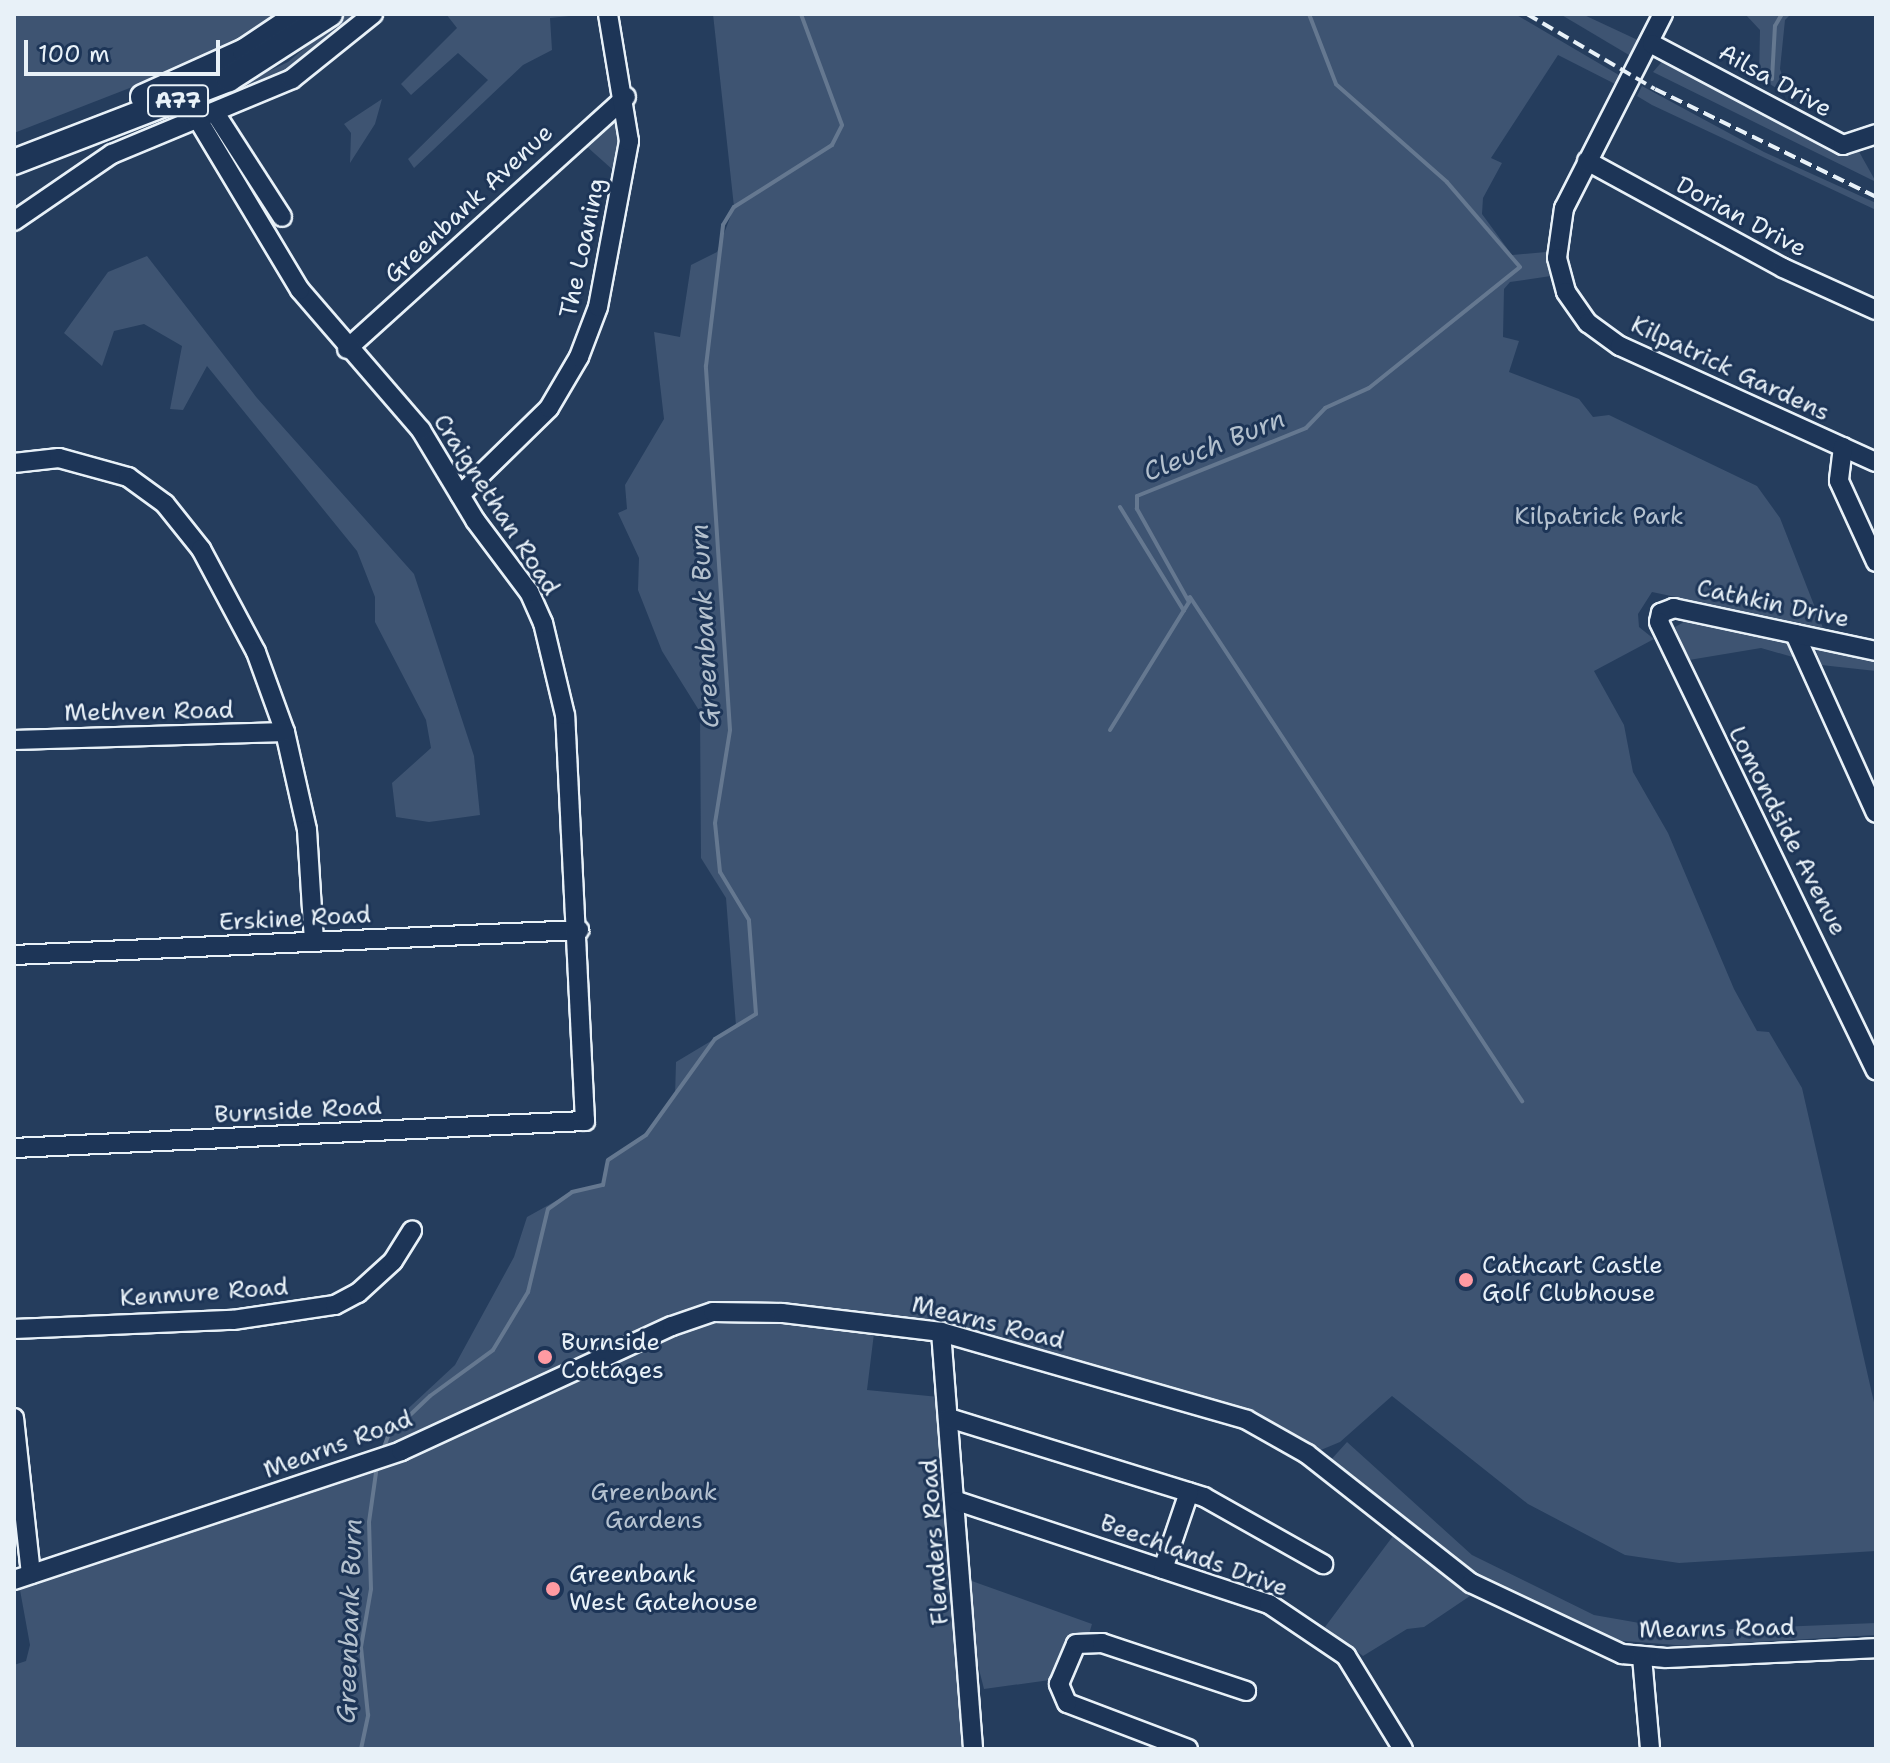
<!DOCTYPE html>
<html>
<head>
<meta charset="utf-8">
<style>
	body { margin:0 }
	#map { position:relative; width:1890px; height:1763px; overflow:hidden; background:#253d5d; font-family:"Shantell Sans",sans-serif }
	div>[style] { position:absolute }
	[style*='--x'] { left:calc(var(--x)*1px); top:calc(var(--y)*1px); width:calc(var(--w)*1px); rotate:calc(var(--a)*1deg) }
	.green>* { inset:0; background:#3e5472 }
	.stream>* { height:4px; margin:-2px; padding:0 2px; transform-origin:2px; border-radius:2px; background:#657890 }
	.roads { filter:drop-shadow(2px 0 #e8f1f8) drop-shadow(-2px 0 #e8f1f8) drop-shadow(0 2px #e8f1f8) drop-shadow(0 -2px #e8f1f8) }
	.minor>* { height:18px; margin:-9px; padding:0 9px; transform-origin:9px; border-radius:9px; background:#1d3557 }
	.major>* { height:24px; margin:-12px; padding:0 12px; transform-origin:12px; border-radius:12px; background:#1d3557 }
	.rail>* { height:4px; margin-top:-2px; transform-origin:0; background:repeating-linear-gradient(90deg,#e8f1f8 0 12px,transparent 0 18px) }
	.dots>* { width:22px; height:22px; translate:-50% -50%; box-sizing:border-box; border:4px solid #1d3557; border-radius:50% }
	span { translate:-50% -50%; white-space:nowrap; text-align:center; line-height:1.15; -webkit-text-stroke:6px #1d3557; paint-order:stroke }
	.shield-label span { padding:2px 6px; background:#1d3557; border:2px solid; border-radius:6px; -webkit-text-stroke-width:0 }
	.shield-label { font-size:22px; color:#e8f1f8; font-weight:700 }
	.street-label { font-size:24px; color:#e8f1f8 }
	.park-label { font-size:24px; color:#b5c2d0 }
	.poi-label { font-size:24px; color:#e8f1f8 }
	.left { translate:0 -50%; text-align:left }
	.water-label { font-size:26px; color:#b4c1ce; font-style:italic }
	.frame { position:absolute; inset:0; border:16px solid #e8f1f8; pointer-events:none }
	.scale { position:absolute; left:24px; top:40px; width:196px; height:36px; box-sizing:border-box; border:4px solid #e8f1f8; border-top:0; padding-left:10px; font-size:24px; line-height:28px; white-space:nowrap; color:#e8f1f8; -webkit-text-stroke:6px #1d3557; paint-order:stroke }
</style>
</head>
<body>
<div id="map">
	<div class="green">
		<div style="clip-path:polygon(14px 14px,281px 14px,212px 56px,14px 133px)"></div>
		<div style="clip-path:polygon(345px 14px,365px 14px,321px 53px,205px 116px,214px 97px,288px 62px)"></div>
		<div style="clip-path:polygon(446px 14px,588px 14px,550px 18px,552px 50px,523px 65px,414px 168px,408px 159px,488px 80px,458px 53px,411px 95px,401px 84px,457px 28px)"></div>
		<div style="clip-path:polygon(713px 14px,1515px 14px,1624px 78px,1619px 86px,1558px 55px,1491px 158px,1502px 163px,1483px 198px,1482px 214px,1512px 255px,1546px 252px,1551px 276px,1510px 282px,1504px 289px,1503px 337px,1519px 341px,1509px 372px,1579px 399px,1593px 417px,1609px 415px,1757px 486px,1780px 518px,1823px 628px,1652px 592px,1638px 614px,1639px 627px,1654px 639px,1594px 671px,1624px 725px,1633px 772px,1668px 833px,1734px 989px,1757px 1031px,1769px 1032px,1802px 1088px,1876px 1411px,1876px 1551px,1679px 1563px,1625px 1555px,1528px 1504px,1392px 1396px,1340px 1442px,1316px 1452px,1249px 1413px,876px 1317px,867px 1390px,939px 1397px,969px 1749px,14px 1749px,14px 1665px,26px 1661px,30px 1645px,20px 1590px,69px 1566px,372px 1469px,399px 1417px,455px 1365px,514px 1257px,527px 1217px,572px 1192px,603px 1185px,608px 1160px,646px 1135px,675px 1096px,676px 1062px,736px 1026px,726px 898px,701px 858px,700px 712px,662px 651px,638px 590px,639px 558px,618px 513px,627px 509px,625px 485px,664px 419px,654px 332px,680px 337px,691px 265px,717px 252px,734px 207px)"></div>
		<div style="clip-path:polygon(1560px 14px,1582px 14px,1642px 42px,1634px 58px)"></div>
		<div style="clip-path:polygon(1745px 14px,1791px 14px,1785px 20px,1780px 69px,1786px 86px,1776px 88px,1759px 77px,1760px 30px)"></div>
		<div style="clip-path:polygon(1666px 57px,1857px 148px,1876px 182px,1653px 72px)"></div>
		<div style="clip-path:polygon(1642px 86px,1764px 152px,1876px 203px,1876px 210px,1652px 105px,1637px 96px)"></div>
		<div style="clip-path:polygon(382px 99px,375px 124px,350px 163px,351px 133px,344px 124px)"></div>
		<div style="clip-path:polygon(616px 118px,621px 122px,613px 170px,585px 145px)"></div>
		<div style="clip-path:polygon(147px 256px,257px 398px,414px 574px,474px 756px,480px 815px,429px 822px,396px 817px,392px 783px,431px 748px,426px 720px,375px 622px,375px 597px,357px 551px,207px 366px,183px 410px,170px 409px,182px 346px,144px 324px,114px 331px,102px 366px,64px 333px,108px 272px)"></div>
		<div style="clip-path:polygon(1691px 618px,1786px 639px,1796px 658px,1761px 648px,1689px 660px,1675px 627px)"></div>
		<div style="clip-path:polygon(1816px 650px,1876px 659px,1876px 671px,1821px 665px)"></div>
		<div style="clip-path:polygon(1347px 1442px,1472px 1555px,1594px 1615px,1685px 1631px,1876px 1623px,1876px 1635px,1688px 1646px,1612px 1640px,1475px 1575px,1329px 1462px)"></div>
		<div style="clip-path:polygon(1393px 1536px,1470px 1596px,1424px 1627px,1407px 1629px,1363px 1656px,1325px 1627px)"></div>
		<div style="clip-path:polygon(969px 1580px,1092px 1624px,1089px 1634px,1068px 1642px,1050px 1680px,984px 1689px,970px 1634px)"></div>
	</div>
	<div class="stream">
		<div style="--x:1772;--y:79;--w:53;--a:-86.8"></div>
		<div style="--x:1775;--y:26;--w:14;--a:-60"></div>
		<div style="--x:1120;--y:507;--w:122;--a:58.4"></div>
		<div style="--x:1190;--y:597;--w:604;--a:56.63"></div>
		<div style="--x:1110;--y:730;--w:150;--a:-58.3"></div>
		<div style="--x:1189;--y:602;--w:107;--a:-119.2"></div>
		<div style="--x:1137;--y:509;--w:13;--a:-90"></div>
		<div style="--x:1137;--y:496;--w:182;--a:-21.9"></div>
		<div style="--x:1306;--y:428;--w:28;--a:-46"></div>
		<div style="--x:1325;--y:408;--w:48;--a:-24.4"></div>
		<div style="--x:1369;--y:388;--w:193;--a:-38.7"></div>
		<div style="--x:1520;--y:267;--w:112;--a:-130.7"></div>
		<div style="--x:1447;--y:182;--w:148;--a:-138.6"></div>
		<div style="--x:1336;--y:84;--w:75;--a:-111.1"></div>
		<div style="--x:383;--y:1450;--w:15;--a:-70"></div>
		<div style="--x:388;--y:1436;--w:58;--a:-43.6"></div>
		<div style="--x:430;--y:1396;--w:78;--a:-36.1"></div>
		<div style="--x:493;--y:1350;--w:68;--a:-58.9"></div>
		<div style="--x:528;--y:1292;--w:85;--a:-76.5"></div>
		<div style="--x:548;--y:1209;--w:29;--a:-35"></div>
		<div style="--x:572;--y:1192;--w:32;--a:-13"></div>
		<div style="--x:603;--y:1185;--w:25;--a:-79"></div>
		<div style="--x:608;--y:1160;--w:45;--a:-33.3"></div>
		<div style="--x:646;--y:1135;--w:118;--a:-54.3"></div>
		<div style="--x:715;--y:1039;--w:48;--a:-31.4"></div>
		<div style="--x:756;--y:1014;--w:94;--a:-94.3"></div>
		<div style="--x:749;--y:920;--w:56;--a:-121.1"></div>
		<div style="--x:720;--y:872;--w:49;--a:-95.8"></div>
		<div style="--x:715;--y:823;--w:94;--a:-80.8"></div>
		<div style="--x:730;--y:730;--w:365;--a:-93.8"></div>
		<div style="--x:706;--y:366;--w:142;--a:-83.1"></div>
		<div style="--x:723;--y:225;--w:21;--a:-59"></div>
		<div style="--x:734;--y:207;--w:116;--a:-32.3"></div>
		<div style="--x:832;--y:145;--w:22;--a:-63"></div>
		<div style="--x:842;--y:125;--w:118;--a:-110.3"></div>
		<div style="--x:361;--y:1749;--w:35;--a:-78"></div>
		<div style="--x:368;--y:1715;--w:68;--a:-95.9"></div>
		<div style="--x:361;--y:1647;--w:59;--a:-80.2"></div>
		<div style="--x:371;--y:1589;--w:67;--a:-91.7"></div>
		<div style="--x:369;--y:1522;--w:57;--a:-81.9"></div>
	</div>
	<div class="roads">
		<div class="minor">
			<div style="--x:1663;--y:14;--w:218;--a:117"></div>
			<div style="--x:1564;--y:208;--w:50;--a:98"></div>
			<div style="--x:1557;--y:258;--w:35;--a:75"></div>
			<div style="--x:1566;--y:292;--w:38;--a:55"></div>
			<div style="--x:1588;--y:323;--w:39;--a:36"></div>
			<div style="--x:1620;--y:346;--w:281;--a:24.4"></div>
			<div style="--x:1652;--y:44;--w:216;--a:27.9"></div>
			<div style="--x:1843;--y:145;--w:35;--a:-18"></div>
			<div style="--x:217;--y:116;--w:120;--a:57.2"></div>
			<div style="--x:1587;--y:161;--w:223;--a:28.6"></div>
			<div style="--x:1783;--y:268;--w:102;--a:24.3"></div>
			<div style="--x:14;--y:221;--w:119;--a:-34.4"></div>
			<div style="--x:112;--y:154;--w:195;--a:-22.6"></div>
			<div style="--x:292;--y:79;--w:104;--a:-38.7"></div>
			<div style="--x:347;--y:349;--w:376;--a:-42.1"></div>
			<div style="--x:1843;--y:447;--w:34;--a:97"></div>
			<div style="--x:1839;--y:481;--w:89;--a:65.4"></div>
			<div style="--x:14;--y:463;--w:45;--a:-6.3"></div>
			<div style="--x:59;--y:458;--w:72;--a:15.4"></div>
			<div style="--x:128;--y:477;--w:46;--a:36.1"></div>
			<div style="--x:165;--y:504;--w:58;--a:51.3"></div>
			<div style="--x:201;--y:549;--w:117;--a:61.9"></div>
			<div style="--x:256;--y:652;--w:85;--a:70.1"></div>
			<div style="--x:285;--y:732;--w:100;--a:77.3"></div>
			<div style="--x:307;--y:830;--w:112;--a:86.4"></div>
			<div style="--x:460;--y:495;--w:124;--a:-44.3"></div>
			<div style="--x:549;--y:408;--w:59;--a:-59.5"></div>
			<div style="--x:579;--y:357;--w:53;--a:-69.2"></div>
			<div style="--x:598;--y:307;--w:169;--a:-79.4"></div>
			<div style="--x:629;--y:141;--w:129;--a:-99.4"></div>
			<div style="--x:1795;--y:634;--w:196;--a:65.7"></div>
			<div style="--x:1876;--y:651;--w:207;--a:-168"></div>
			<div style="--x:1674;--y:608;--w:14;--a:159"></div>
			<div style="--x:1661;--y:613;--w:9;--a:103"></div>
			<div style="--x:1659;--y:622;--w:498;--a:64.2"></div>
			<div style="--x:14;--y:740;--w:271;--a:-1.7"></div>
			<div style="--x:14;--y:955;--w:566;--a:-2.53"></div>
			<div style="--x:14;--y:1148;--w:572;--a:-2.71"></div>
			<div style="--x:585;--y:1121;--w:406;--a:-92.8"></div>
			<div style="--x:565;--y:715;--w:95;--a:-103.4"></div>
			<div style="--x:543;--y:623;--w:34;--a:-114"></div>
			<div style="--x:529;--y:592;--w:90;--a:-126.9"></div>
			<div style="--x:475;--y:520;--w:105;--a:-121"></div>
			<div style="--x:421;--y:430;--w:185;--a:-130.8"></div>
			<div style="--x:300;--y:290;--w:238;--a:-120.9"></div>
			<div style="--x:14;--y:1329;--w:219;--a:-2.4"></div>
			<div style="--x:233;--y:1320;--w:103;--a:-8.4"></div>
			<div style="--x:335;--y:1305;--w:26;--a:-28"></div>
			<div style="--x:358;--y:1293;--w:47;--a:-42.4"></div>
			<div style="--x:393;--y:1261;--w:36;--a:-58"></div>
			<div style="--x:941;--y:1332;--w:418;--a:85.6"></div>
			<div style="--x:14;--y:1418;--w:157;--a:83.8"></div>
			<div style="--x:949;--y:1418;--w:267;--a:17.2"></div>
			<div style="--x:1204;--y:1497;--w:137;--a:29.4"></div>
			<div style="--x:957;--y:1501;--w:329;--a:18.3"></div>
			<div style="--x:1269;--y:1604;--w:93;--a:34"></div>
			<div style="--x:1346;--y:1656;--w:109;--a:58.5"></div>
			<div style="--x:1163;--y:1569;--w:81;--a:-71.3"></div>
			<div style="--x:14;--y:1580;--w:408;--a:-18.4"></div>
			<div style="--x:401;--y:1451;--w:298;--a:-24.8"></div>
			<div style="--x:672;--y:1326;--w:43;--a:-18.9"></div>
			<div style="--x:713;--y:1312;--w:69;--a:0.8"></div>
			<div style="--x:782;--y:1313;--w:160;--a:6.8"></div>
			<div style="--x:941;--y:1332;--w:318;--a:16"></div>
			<div style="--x:1247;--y:1420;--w:69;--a:29.5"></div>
			<div style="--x:1307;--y:1454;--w:209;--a:38.2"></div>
			<div style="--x:1471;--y:1583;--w:167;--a:25.2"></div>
			<div style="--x:1622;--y:1654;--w:44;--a:5.2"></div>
			<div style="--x:1666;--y:1658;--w:210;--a:-2.7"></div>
			<div style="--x:1642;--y:1657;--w:92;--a:85"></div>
			<div style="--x:1188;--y:1749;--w:129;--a:-159.2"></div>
			<div style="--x:1067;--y:1703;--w:21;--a:-113"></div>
			<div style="--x:1059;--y:1684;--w:43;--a:-67"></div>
			<div style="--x:1076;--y:1644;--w:26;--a:-2"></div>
			<div style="--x:1102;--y:1643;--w:152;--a:18.4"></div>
		</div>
		<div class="major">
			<div style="--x:143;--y:97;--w:112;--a:-24.3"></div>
			<div style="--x:245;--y:51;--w:66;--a:-33.9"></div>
			<div style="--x:14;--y:162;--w:230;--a:-21.1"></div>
			<div style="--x:229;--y:79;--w:120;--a:-32.8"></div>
		</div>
	</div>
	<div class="rail">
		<div style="--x:1527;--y:14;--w:148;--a:30.4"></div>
		<div style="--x:1655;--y:89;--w:246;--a:26"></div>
	</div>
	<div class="dots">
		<div style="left:1466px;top:1280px;background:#ff9aa2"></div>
		<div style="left:545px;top:1357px;background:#ff9aa2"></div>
		<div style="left:553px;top:1589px;background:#ff9aa2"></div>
	</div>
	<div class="shield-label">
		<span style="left:178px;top:101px">A77</span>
	</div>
	<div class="street-label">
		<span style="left:1775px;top:81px;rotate:29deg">Ailsa Drive</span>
		<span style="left:469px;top:204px;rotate:-43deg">Greenbank Avenue</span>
		<span style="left:1741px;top:217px;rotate:28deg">Dorian Drive</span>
		<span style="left:583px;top:248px;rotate:-78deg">The Loaning</span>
		<span style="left:1730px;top:369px;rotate:25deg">Kilpatrick Gardens</span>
		<span style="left:496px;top:505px;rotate:57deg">Craignethan Road</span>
		<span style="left:1773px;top:604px;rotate:12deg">Cathkin Drive</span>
		<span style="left:149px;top:712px;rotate:-1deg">Methven Road</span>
		<span style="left:1787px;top:831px;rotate:63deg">Lomondside Avenue</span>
		<span style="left:295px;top:919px;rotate:-3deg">Erskine Road</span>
		<span style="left:298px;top:1111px;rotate:-3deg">Burnside Road</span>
		<span style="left:204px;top:1293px;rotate:-4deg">Kenmure Road</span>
		<span style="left:988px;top:1323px;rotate:14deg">Mearns Road</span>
		<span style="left:338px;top:1445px;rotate:-20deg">Mearns Road</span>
		<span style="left:935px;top:1542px;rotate:-94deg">Flenders Road</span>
		<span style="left:1194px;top:1556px;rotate:20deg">Beechlands Drive</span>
		<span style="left:1717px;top:1629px;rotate:-1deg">Mearns Road</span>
	</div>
	<div class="park-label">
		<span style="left:1599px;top:517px">Kilpatrick Park</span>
		<span style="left:654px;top:1507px">Greenbank<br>Gardens</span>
	</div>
	<div class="poi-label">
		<span class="left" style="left:1482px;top:1280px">Cathcart Castle<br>Golf Clubhouse</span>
		<span class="left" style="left:561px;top:1357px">Burnside<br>Cottages</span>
		<span class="left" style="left:569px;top:1589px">Greenbank<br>West Gatehouse</span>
	</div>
	<div class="water-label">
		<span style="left:1214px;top:445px;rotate:-22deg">Cleuch Burn</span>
		<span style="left:704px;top:626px;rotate:-93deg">Greenbank Burn</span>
		<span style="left:349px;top:1621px;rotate:-88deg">Greenbank Burn</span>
	</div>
	<div class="frame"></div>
	<div class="scale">100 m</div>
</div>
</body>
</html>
